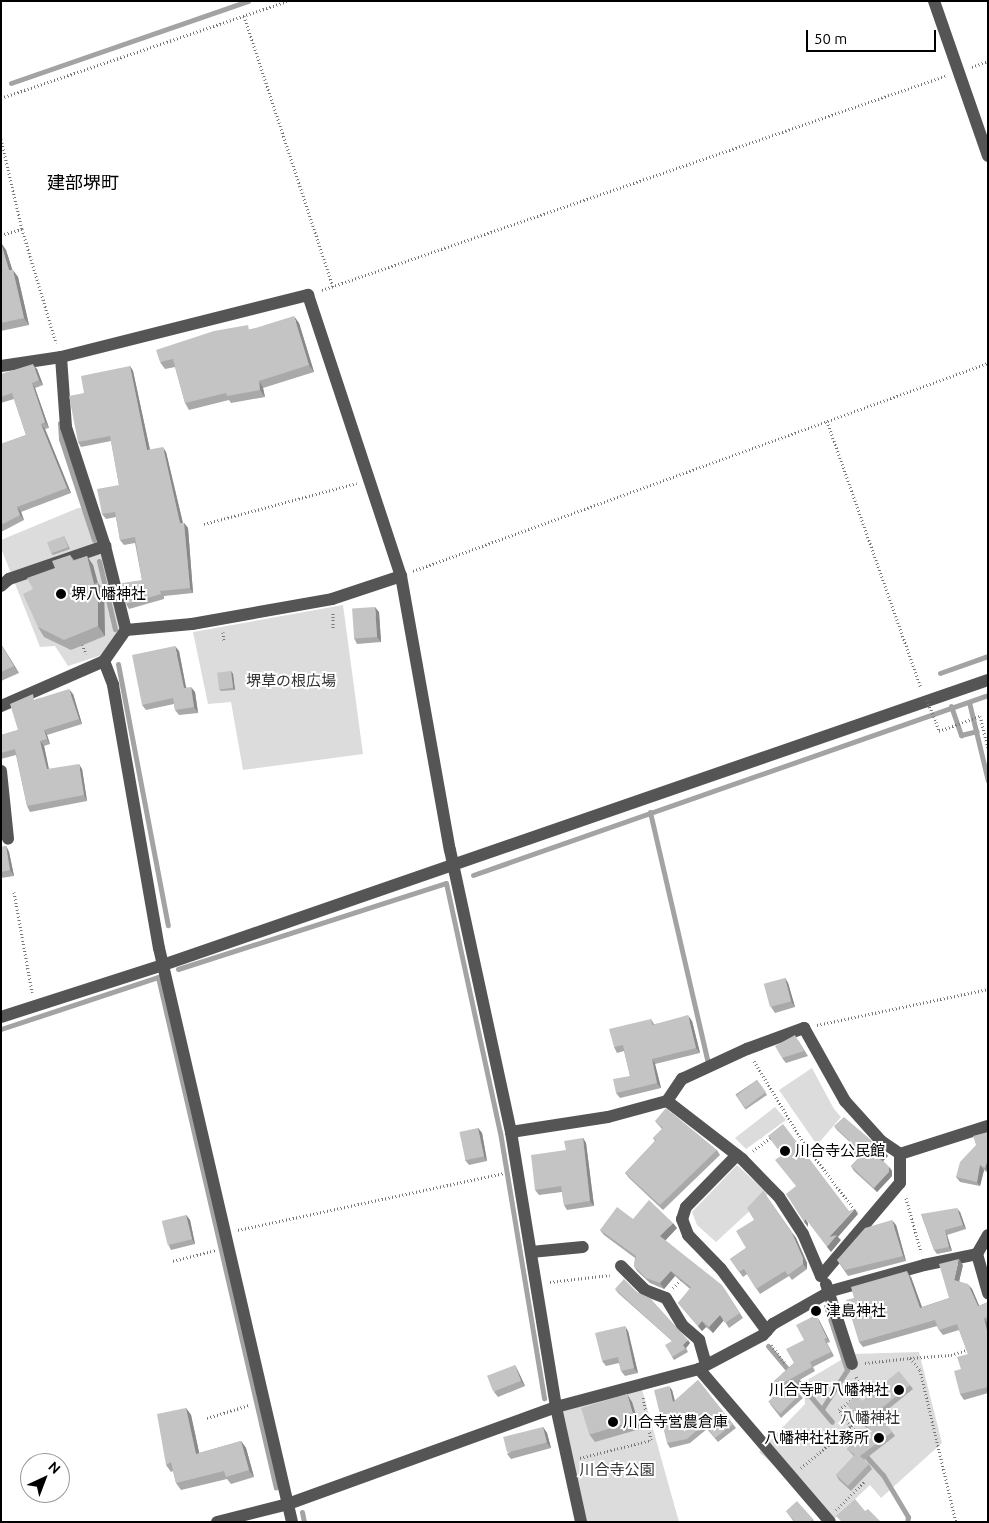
<!DOCTYPE html>
<html>
<head>
<meta charset="utf-8">
<style>
	body { margin:0 }
	#map { position:relative; width:989px; height:1523px; overflow:hidden; background:#fff; font-family:Ubuntu,"Noto Sans JP",sans-serif }
	div>[style] { position:absolute }
	[style*='--x'] { left:calc(var(--x)*1px); top:calc(var(--y)*1px); width:calc(var(--w)*1px); rotate:calc(var(--a)*1deg) }
	.green>* { inset:0; background:#dcdcdc }
	.stream>* { height:5px; margin:-2.5px; padding:0 2.5px; transform-origin:2.5px; border-radius:2.5px; background:#a3a3a3 }
	.path>* { height:3px; margin-top:-1.5px; transform-origin:0; background:repeating-linear-gradient(90deg,#777 0 1px,transparent 0 3.5px) }
	.minor>* { height:12px; margin:-6px; padding:0 6px; transform-origin:6px; border-radius:6px; background:#555 }
	.path-bridge>* { height:3px; margin-top:-1.5px; transform-origin:0; background:repeating-linear-gradient(90deg,#777 0 1px,transparent 0 3.5px) }
	.wall>* { inset:0; background:#a9a9a9; transform-origin:0 0 }
	.shaded-wall>* { inset:0; background:#898989 }
	.building>* { inset:0; background:#c4c4c4; transform-origin:0 0 }
	.dots>* { width:14px; height:14px; translate:-50% -50%; box-sizing:border-box; border:2px solid #fff; border-radius:50% }
	span { translate:-50% -50%; white-space:nowrap; text-align:center; line-height:1.15; -webkit-text-stroke:4px #fff; paint-order:stroke }
	.poi-label { font-size:15px; color:#000 }
	.left { translate:0 -50%; text-align:left }
	.right { translate:-100% -50%; text-align:right }
	.park-label { font-size:15px; color:#333 }
	.quarter-label { font-size:18px; color:#000 }
	.frame { position:absolute; inset:0; border:2px solid #000; pointer-events:none }
	.north { position:absolute; left:20px; top:1453px; width:50px; height:50px; box-sizing:border-box; background:#fff; border:1px solid #999; border-radius:50%; rotate:43deg; font-size:14px; font-weight:700; line-height:20px; text-align:center; color:#000 }
	.north::after { content:''; display:block; margin:auto; width:18px; height:22px; background:#000; clip-path:polygon(50% 0,100% 100%,50% 72%,0 100%) }
	.scale { position:absolute; left:806px; top:30px; width:130px; height:22px; box-sizing:border-box; border:2px solid #000; border-top:0; padding-left:6px; font-size:15px; line-height:18px; white-space:nowrap; color:#000; -webkit-text-stroke:4px #fff; paint-order:stroke }
</style>
</head>
<body>
<div id="map">
	<div class="green">
		<div style="clip-path:polygon(78px 508px,90px 508px,121px 629px,102px 655px,68px 666px,55px 646px,40px 647px,1px 548px,1px 540px)"></div>
		<div style="clip-path:polygon(343px 605px,363px 754px,243px 770px,231px 702px,208px 704px,193px 632px)"></div>
		<div style="clip-path:polygon(812px 1068px,834px 1109px,841px 1117px,817px 1145px,779px 1090px)"></div>
		<div style="clip-path:polygon(775px 1107px,786px 1120px,746px 1149px,735px 1138px)"></div>
		<div style="clip-path:polygon(737px 1165px,768px 1194px,716px 1242px,697px 1225px,692px 1212px)"></div>
		<div style="clip-path:polygon(919px 1352px,942px 1443px,881px 1498px,870px 1485px,831px 1522px,789px 1478px,759px 1452px,805px 1404px,804px 1382px,851px 1354px)"></div>
		<div style="clip-path:polygon(641px 1386px,679px 1522px,581px 1522px,557px 1407px)"></div>
	</div>
	<div class="stream">
		<div style="--x:11;--y:83;--w:251;--a:-19.1"></div>
		<div style="--x:60;--y:423;--w:16;--a:86"></div>
		<div style="--x:61;--y:439;--w:106;--a:71.9"></div>
		<div style="--x:99;--y:561;--w:70;--a:76.8"></div>
		<div style="--x:118;--y:664;--w:266;--a:79.2"></div>
		<div style="--x:940;--y:673;--w:51;--a:-19.5"></div>
		<div style="--x:969;--y:702;--w:81;--a:76.5"></div>
		<div style="--x:951;--y:706;--w:31;--a:71"></div>
		<div style="--x:961;--y:735;--w:16;--a:-14"></div>
		<div style="--x:650;--y:812;--w:258;--a:77"></div>
		<div style="--x:473;--y:875;--w:546;--a:-19.27"></div>
		<div style="--x:178;--y:969;--w:281;--a:-17.8"></div>
		<div style="--x:446;--y:883;--w:255;--a:77.8"></div>
		<div style="--x:500;--y:1132;--w:270;--a:80.6"></div>
		<div style="--x:1;--y:1029;--w:165;--a:-18.3"></div>
		<div style="--x:158;--y:977;--w:524;--a:77"></div>
		<div style="--x:768;--y:1346;--w:99;--a:49.9"></div>
		<div style="--x:822;--y:1409;--w:46;--a:-57.3"></div>
		<div style="--x:847;--y:1370;--w:67;--a:-108.2"></div>
		<div style="--x:864;--y:1454;--w:28;--a:48"></div>
		<div style="--x:883;--y:1475;--w:49;--a:59.2"></div>
		<div style="--x:908;--y:1517;--w:5;--a:101"></div>
		<div style="--x:302;--y:1512;--w:10;--a:79"></div>
	</div>
	<div class="path">
		<div style="--x:244;--y:16;--w:285;--a:71.8"></div>
		<div style="--x:972;--y:67;--w:17;--a:-21"></div>
		<div style="--x:1;--y:98;--w:303;--a:-18.7"></div>
		<div style="--x:1;--y:139;--w:92;--a:76.9"></div>
		<div style="--x:22;--y:229;--w:119;--a:73.4"></div>
		<div style="--x:1;--y:235;--w:22;--a:-16"></div>
		<div style="--x:322;--y:290;--w:659;--a:-18.96"></div>
		<div style="--x:827;--y:421;--w:283;--a:70.6"></div>
		<div style="--x:204;--y:524;--w:158;--a:-15"></div>
		<div style="--x:413;--y:571;--w:611;--a:-19.89"></div>
		<div style="--x:333;--y:613;--w:16;--a:90"></div>
		<div style="--x:223;--y:632;--w:9;--a:84"></div>
		<div style="--x:81;--y:641;--w:14;--a:69"></div>
		<div style="--x:936;--y:722;--w:9;--a:72"></div>
		<div style="--x:939;--y:731;--w:44;--a:-20.1"></div>
		<div style="--x:980;--y:716;--w:32;--a:76"></div>
		<div style="--x:14;--y:892;--w:102;--a:79.8"></div>
		<div style="--x:817;--y:1025;--w:175;--a:-11.9"></div>
		<div style="--x:754;--y:1061;--w:95;--a:58.8"></div>
		<div style="--x:803;--y:1142;--w:89;--a:52.7"></div>
		<div style="--x:753;--y:1151;--w:24;--a:-38"></div>
		<div style="--x:906;--y:1198;--w:56;--a:74.5"></div>
		<div style="--x:238;--y:1230;--w:271;--a:-12.1"></div>
		<div style="--x:173;--y:1261;--w:44;--a:-14.3"></div>
		<div style="--x:550;--y:1282;--w:60;--a:-6.7"></div>
		<div style="--x:673;--y:1288;--w:13;--a:-48"></div>
		<div style="--x:771;--y:1345;--w:24;--a:52"></div>
		<div style="--x:910;--y:1358;--w:41;--a:-4.2"></div>
		<div style="--x:951;--y:1355;--w:20;--a:-18"></div>
		<div style="--x:865;--y:1363;--w:45;--a:-6.3"></div>
		<div style="--x:910;--y:1358;--w:16;--a:50"></div>
		<div style="--x:920;--y:1370;--w:156;--a:76.7"></div>
		<div style="--x:863;--y:1390;--w:6;--a:-39"></div>
		<div style="--x:868;--y:1386;--w:11;--a:52"></div>
		<div style="--x:207;--y:1418;--w:44;--a:-17.2"></div>
		<div style="--x:879;--y:1421;--w:13;--a:-39"></div>
		<div style="--x:889;--y:1413;--w:6;--a:-129"></div>
		<div style="--x:851;--y:1426;--w:13;--a:51"></div>
		<div style="--x:859;--y:1436;--w:6;--a:-39"></div>
		<div style="--x:580;--y:1458;--w:73;--a:-14.2"></div>
		<div style="--x:651;--y:1440;--w:44;--a:-100.5"></div>
		<div style="--x:801;--y:1468;--w:65;--a:-40"></div>
		<div style="--x:851;--y:1426;--w:20;--a:-127"></div>
		<div style="--x:839;--y:1410;--w:31;--a:-40"></div>
		<div style="--x:863;--y:1390;--w:15;--a:-118"></div>
		<div style="--x:836;--y:1510;--w:41;--a:-45"></div>
	</div>
	<div class="minor">
		<div style="--x:934;--y:1;--w:164;--a:70.8"></div>
		<div style="--x:61;--y:357;--w:70;--a:85.9"></div>
		<div style="--x:66;--y:427;--w:125;--a:71.9"></div>
		<div style="--x:105;--y:546;--w:87;--a:76"></div>
		<div style="--x:1;--y:366;--w:61;--a:-8.5"></div>
		<div style="--x:61;--y:357;--w:255;--a:-14.1"></div>
		<div style="--x:308;--y:295;--w:296;--a:71.7"></div>
		<div style="--x:401;--y:576;--w:278;--a:79.9"></div>
		<div style="--x:450;--y:850;--w:289;--a:77.8"></div>
		<div style="--x:511;--y:1132;--w:279;--a:80.7"></div>
		<div style="--x:556;--y:1407;--w:118;--a:77.7"></div>
		<div style="--x:1;--y:586;--w:11;--a:-41"></div>
		<div style="--x:9;--y:579;--w:102;--a:-19"></div>
		<div style="--x:104;--y:661;--w:26;--a:69"></div>
		<div style="--x:113;--y:685;--w:267;--a:80.1"></div>
		<div style="--x:159;--y:948;--w:589;--a:76.95"></div>
		<div style="--x:1;--y:706;--w:112;--a:-23.6"></div>
		<div style="--x:104;--y:661;--w:38;--a:-55"></div>
		<div style="--x:126;--y:630;--w:66;--a:-5.2"></div>
		<div style="--x:192;--y:624;--w:142;--a:-10.1"></div>
		<div style="--x:332;--y:599;--w:73;--a:-18.4"></div>
		<div style="--x:1;--y:771;--w:68;--a:84.1"></div>
		<div style="--x:1;--y:1017;--w:170;--a:-17.8"></div>
		<div style="--x:163;--y:965;--w:873;--a:-19.06"></div>
		<div style="--x:667;--y:1101;--w:95;--a:37.7"></div>
		<div style="--x:742;--y:1159;--w:53;--a:45.8"></div>
		<div style="--x:779;--y:1197;--w:44;--a:57"></div>
		<div style="--x:803;--y:1234;--w:46;--a:66.8"></div>
		<div style="--x:821;--y:1276;--w:122;--a:-49.7"></div>
		<div style="--x:900;--y:1183;--w:29;--a:-90"></div>
		<div style="--x:511;--y:1132;--w:98;--a:-8.8"></div>
		<div style="--x:608;--y:1117;--w:61;--a:-15.2"></div>
		<div style="--x:667;--y:1101;--w:27;--a:-56"></div>
		<div style="--x:682;--y:1079;--w:72;--a:-24.8"></div>
		<div style="--x:747;--y:1049;--w:61;--a:-20.2"></div>
		<div style="--x:804;--y:1028;--w:84;--a:60.7"></div>
		<div style="--x:845;--y:1101;--w:54;--a:48"></div>
		<div style="--x:881;--y:1141;--w:23;--a:34"></div>
		<div style="--x:900;--y:1154;--w:92;--a:-17.7"></div>
		<div style="--x:737;--y:1155;--w:73;--a:134.4"></div>
		<div style="--x:686;--y:1207;--w:13;--a:108"></div>
		<div style="--x:682;--y:1219;--w:17;--a:69"></div>
		<div style="--x:688;--y:1235;--w:47;--a:45.9"></div>
		<div style="--x:721;--y:1269;--w:77;--a:53.4"></div>
		<div style="--x:988;--y:1235;--w:22;--a:120"></div>
		<div style="--x:977;--y:1254;--w:41;--a:74.2"></div>
		<div style="--x:531;--y:1252;--w:52;--a:-5.5"></div>
		<div style="--x:621;--y:1266;--w:34;--a:45"></div>
		<div style="--x:645;--y:1290;--w:22;--a:21"></div>
		<div style="--x:666;--y:1298;--w:31;--a:59"></div>
		<div style="--x:682;--y:1325;--w:23;--a:41"></div>
		<div style="--x:699;--y:1340;--w:25;--a:74"></div>
		<div style="--x:826;--y:1284;--w:84;--a:72"></div>
		<div style="--x:699;--y:1369;--w:201;--a:49.4"></div>
		<div style="--x:217;--y:1522;--w:73;--a:-14.2"></div>
		<div style="--x:288;--y:1504;--w:285;--a:-19.9"></div>
		<div style="--x:556;--y:1407;--w:148;--a:-14.9"></div>
		<div style="--x:699;--y:1369;--w:72;--a:-28"></div>
		<div style="--x:763;--y:1335;--w:15;--a:-48"></div>
		<div style="--x:773;--y:1324;--w:67;--a:-29.6"></div>
		<div style="--x:831;--y:1291;--w:97;--a:-15.6"></div>
		<div style="--x:924;--y:1265;--w:54;--a:-11.7"></div>
	</div>
	<div class="path-bridge">
		<div style="--x:927;--y:700;--w:24;--a:68"></div>
	</div>
	<div class="wall">
		<div style="clip-path:polygon(1px 243px,6px 250px,12px 270px,18px 277px,29px 325px,1px 331px)"></div>
		<div style="clip-path:polygon(299px 323px,314px 372px,263px 388px,265px 397px,231px 403px,229px 400px,189px 410px,185px 403px,175px 367px,165px 369px,160px 362px,251px 329px)"></div>
		<div style="clip-path:polygon(130px 366px,133px 371px,150px 450px,166px 452px,183px 523px,184px 523px,188px 528px,193px 593px,164px 596px,164px 599px,129px 609px,126px 604px,142px 580px,135px 543px,124px 545px,120px 540px,116px 517px,106px 519px,102px 514px,119px 485px,111px 441px,81px 447px,78px 442px,84px 393px)"></div>
		<div style="clip-path:polygon(37px 369px,43px 385px,35px 388px,49px 428px,45px 429px,71px 493px,21px 512px,24px 520px,1px 532px,1px 444px,26px 435px,14px 399px,1px 403px,1px 374px)"></div>
		<div style="clip-path:polygon(64px 536px,70px 549px,53px 555px,51px 553px)"></div>
		<div style="clip-path:polygon(70px 555px,74px 560px,87px 556px,93px 565px,98px 583px,104px 592px,105px 636px,71px 650px,44px 637px,38px 627px,33px 589px,55px 568px)"></div>
		<div style="clip-path:polygon(379px 612px,381px 642px,357px 644px,354px 638px)"></div>
		<div style="clip-path:polygon(1px 644px,19px 673px,1px 681px)"></div>
		<div style="clip-path:polygon(179px 651px,186px 687px,195px 692px,198px 713px,179px 715px,175px 710px,174px 704px,146px 710px,142px 705px)"></div>
		<div style="clip-path:polygon(231px 671px,233px 674px,235px 690px,221px 691px,219px 689px)"></div>
		<div style="clip-path:polygon(73px 694px,82px 724px,47px 735px,50px 744px,44px 746px,49px 769px,82px 769px,87px 801px,30px 812px,27px 806px,16px 755px,1px 759px,1px 735px,18px 730px,36px 699px)"></div>
		<div style="clip-path:polygon(6px 846px,9px 852px,14px 876px,1px 878px,1px 847px)"></div>
		<div style="clip-path:polygon(785px 978px,788px 983px,795px 1007px,775px 1013px,771px 1007px)"></div>
		<div style="clip-path:polygon(651px 1019px,654px 1024px,692px 1021px,700px 1053px,655px 1064px,661px 1088px,620px 1098px,616px 1093px,630px 1076px,624px 1051px,617px 1053px,614px 1047px)"></div>
		<div style="clip-path:polygon(798px 1040px,808px 1056px,786px 1063px,782px 1058px)"></div>
		<div style="left:757px;top:1080px;width:18px;height:26px;rotate:56deg"></div>
		<div style="clip-path:polygon(655px 1121px,717px 1150px,720px 1155px,663px 1210px,629px 1178px,625px 1173px,655px 1141px,653px 1138px,662px 1129px)"></div>
		<div style="clip-path:polygon(834px 1126px,888px 1156px,883px 1161px,889px 1167px,892px 1171px,892px 1176px,877px 1192px,854px 1171px,851px 1166px,859px 1158px,852px 1152px,849px 1147px,852px 1144px,837px 1130px)"></div>
		<div style="clip-path:polygon(478px 1128px,482px 1133px,487px 1161px,469px 1165px,465px 1160px)"></div>
		<div style="clip-path:polygon(988px 1132px,988px 1173px,984px 1170px,980px 1186px,960px 1182px,956px 1177px)"></div>
		<div style="clip-path:polygon(583px 1138px,586px 1143px,594px 1206px,567px 1210px,564px 1205px,562px 1192px,539px 1195px,535px 1190px,566px 1150px)"></div>
		<div style="clip-path:polygon(763px 1191px,796px 1238px,807px 1263px,807px 1269px,792px 1280px,789px 1276px,760px 1294px,747px 1274px,743px 1277px,730px 1259px,746px 1248px)"></div>
		<div style="clip-path:polygon(960px 1212px,966px 1229px,947px 1235px,952px 1251px,937px 1254px,934px 1250px,921px 1214px)"></div>
		<div style="clip-path:polygon(186px 1215px,190px 1220px,195px 1244px,171px 1250px,168px 1244px)"></div>
		<div style="clip-path:polygon(633px 1219px,677px 1228px,665px 1240px,725px 1290px,743px 1318px,729px 1328px,724px 1320px,713px 1333px,706px 1327px,702px 1331px,678px 1303px,690px 1289px,675px 1276px,664px 1289px,650px 1283px,637px 1271px,634px 1266px,635px 1258px,604px 1235px,600px 1230px)"></div>
		<div style="clip-path:polygon(896px 1225px,906px 1261px,848px 1276px,837px 1260px)"></div>
		<div style="clip-path:polygon(963px 1265px,959px 1281px,972px 1289px,979px 1306px,988px 1302px,988px 1393px,964px 1400px,960px 1394px,961px 1369px,968px 1354px,959px 1330px,943px 1335px,939px 1330px,937px 1326px,863px 1347px,859px 1342px,854px 1298px,911px 1277px,922px 1307px,949px 1298px)"></div>
		<div style="clip-path:polygon(615px 1289px,690px 1343px,686px 1348px,688px 1352px,674px 1360px,672px 1357px,672px 1341px,618px 1293px)"></div>
		<div style="clip-path:polygon(819px 1320px,830px 1342px,827px 1343px,834px 1356px,813px 1367px,815px 1371px,791px 1385px,803px 1398px,781px 1418px,770px 1404px,778px 1390px,773px 1382px,794px 1363px)"></div>
		<div style="clip-path:polygon(628px 1331px,638px 1373px,625px 1376px,621px 1371px,619px 1363px,606px 1366px,602px 1361px)"></div>
		<div style="clip-path:polygon(515px 1365px,518px 1371px,525px 1386px,498px 1397px,494px 1392px)"></div>
		<div style="clip-path:polygon(698px 1380px,736px 1428px,718px 1442px,707px 1429px,690px 1443px,670px 1448px,667px 1443px,672px 1390px,675px 1401px)"></div>
		<div style="clip-path:polygon(910px 1385px,913px 1389px,880px 1416px,895px 1436px,864px 1460px,869px 1464px,872px 1469px,851px 1491px,839px 1480px,836px 1475px,854px 1456px,847px 1449px,867px 1429px,847px 1404px,862px 1401px)"></div>
		<div style="clip-path:polygon(632px 1402px,640px 1429px,595px 1442px,589px 1434px)"></div>
		<div style="clip-path:polygon(186px 1408px,191px 1415px,199px 1453px,241px 1441px,246px 1448px,254px 1477px,231px 1484px,227px 1479px,181px 1490px,176px 1483px,173px 1471px,171px 1472px,166px 1465px)"></div>
		<div style="clip-path:polygon(543px 1427px,547px 1433px,551px 1448px,511px 1459px,507px 1454px)"></div>
		<div style="clip-path:polygon(786px 1511px,813px 1519px,814px 1522px,794px 1522px)"></div>
	</div>
	<div class="shaded-wall">
		<div style="clip-path:polygon(1px 243px,6px 250px,15px 278px,9px 270px)"></div>
		<div style="clip-path:polygon(13px 270px,18px 277px,29px 325px,24px 318px)"></div>
		<div style="clip-path:polygon(294px 316px,299px 323px,314px 372px,309px 365px)"></div>
		<div style="clip-path:polygon(33px 364px,37px 369px,43px 385px,39px 380px)"></div>
		<div style="clip-path:polygon(130px 366px,133px 371px,151px 455px,147px 450px)"></div>
		<div style="clip-path:polygon(259px 381px,263px 388px,265px 397px,260px 390px)"></div>
		<div style="clip-path:polygon(32px 383px,35px 388px,49px 428px,45px 422px)"></div>
		<div style="clip-path:polygon(41px 424px,45px 429px,71px 493px,67px 488px)"></div>
		<div style="clip-path:polygon(163px 447px,166px 452px,184px 528px,180px 523px)"></div>
		<div style="clip-path:polygon(17px 507px,21px 512px,24px 520px,20px 515px)"></div>
		<div style="clip-path:polygon(184px 523px,188px 528px,193px 593px,190px 588px)"></div>
		<div style="clip-path:polygon(87px 556px,93px 565px,98px 584px,98px 583px,104px 592px,105px 636px,98px 626px,94px 584px)"></div>
		<div style="clip-path:polygon(375px 607px,379px 612px,381px 642px,377px 637px)"></div>
		<div style="clip-path:polygon(1px 644px,19px 673px,14px 666px)"></div>
		<div style="clip-path:polygon(175px 646px,179px 651px,187px 693px,184px 688px)"></div>
		<div style="clip-path:polygon(231px 671px,233px 674px,235px 690px,233px 688px)"></div>
		<div style="clip-path:polygon(191px 687px,195px 692px,198px 713px,194px 707px)"></div>
		<div style="clip-path:polygon(69px 689px,73px 694px,82px 724px,79px 719px)"></div>
		<div style="clip-path:polygon(44px 730px,47px 735px,50px 744px,47px 739px)"></div>
		<div style="clip-path:polygon(40px 741px,44px 746px,50px 775px,47px 769px)"></div>
		<div style="clip-path:polygon(79px 764px,82px 769px,87px 801px,84px 795px)"></div>
		<div style="clip-path:polygon(6px 846px,9px 852px,14px 876px,10px 870px)"></div>
		<div style="clip-path:polygon(785px 978px,788px 983px,795px 1007px,791px 1001px)"></div>
		<div style="clip-path:polygon(688px 1015px,692px 1021px,700px 1053px,696px 1048px)"></div>
		<div style="clip-path:polygon(652px 1059px,655px 1064px,661px 1088px,657px 1083px)"></div>
		<div style="clip-path:polygon(478px 1128px,482px 1133px,487px 1161px,484px 1156px)"></div>
		<div style="clip-path:polygon(583px 1138px,586px 1143px,594px 1206px,590px 1201px)"></div>
		<div style="clip-path:polygon(885px 1152px,888px 1156px,882px 1162px,879px 1158px)"></div>
		<div style="clip-path:polygon(988px 1159px,988px 1172px,985px 1168px)"></div>
		<div style="clip-path:polygon(980px 1165px,984px 1170px,980px 1186px,977px 1182px)"></div>
		<div style="clip-path:polygon(889px 1167px,892px 1171px,892px 1176px,877px 1192px,874px 1188px)"></div>
		<div style="clip-path:polygon(957px 1208px,960px 1212px,966px 1229px,963px 1225px)"></div>
		<div style="clip-path:polygon(855px 1209px,858px 1214px,838px 1237px,841px 1240px,831px 1252px,827px 1247px,829px 1237px)"></div>
		<div style="clip-path:polygon(186px 1215px,190px 1220px,195px 1244px,192px 1239px)"></div>
		<div style="clip-path:polygon(805px 1218px,808px 1223px,808px 1227px,804px 1222px)"></div>
		<div style="clip-path:polygon(892px 1220px,896px 1225px,906px 1261px,903px 1256px)"></div>
		<div style="clip-path:polygon(673px 1223px,677px 1228px,664px 1242px,660px 1236px)"></div>
		<div style="clip-path:polygon(945px 1230px,947px 1235px,952px 1251px,949px 1247px)"></div>
		<div style="clip-path:polygon(792px 1233px,796px 1238px,807px 1263px,807px 1269px,803px 1264px)"></div>
		<div style="clip-path:polygon(959px 1259px,963px 1265px,958px 1286px,954px 1280px)"></div>
		<div style="clip-path:polygon(671px 1271px,675px 1276px,664px 1289px,660px 1283px)"></div>
		<div style="clip-path:polygon(907px 1271px,911px 1277px,924px 1313px,920px 1308px)"></div>
		<div style="clip-path:polygon(968px 1284px,972px 1289px,982px 1312px,978px 1306px)"></div>
		<div style="clip-path:polygon(720px 1315px,724px 1320px,713px 1333px,709px 1327px)"></div>
		<div style="clip-path:polygon(816px 1315px,819px 1320px,830px 1342px,827px 1338px)"></div>
		<div style="clip-path:polygon(984px 1318px,988px 1324px,988px 1335px)"></div>
		<div style="clip-path:polygon(702px 1321px,706px 1327px,702px 1331px,698px 1326px)"></div>
		<div style="clip-path:polygon(625px 1326px,628px 1331px,638px 1373px,634px 1368px)"></div>
		<div style="clip-path:polygon(688px 1340px,690px 1343px,686px 1348px,683px 1345px)"></div>
		<div style="clip-path:polygon(515px 1365px,518px 1371px,525px 1386px,521px 1381px)"></div>
		<div style="clip-path:polygon(669px 1386px,672px 1390px,676px 1406px,673px 1402px)"></div>
		<div style="clip-path:polygon(627px 1394px,632px 1402px,640px 1429px,635px 1421px)"></div>
		<div style="clip-path:polygon(186px 1408px,191px 1415px,201px 1461px,196px 1454px)"></div>
		<div style="clip-path:polygon(543px 1427px,547px 1433px,551px 1448px,547px 1443px)"></div>
		<div style="clip-path:polygon(241px 1441px,246px 1448px,254px 1477px,249px 1470px)"></div>
	</div>
	<div class="building">
		<div style="clip-path:polygon(1px 243px,9px 270px,13px 270px,24px 318px,1px 323px)"></div>
		<div style="clip-path:polygon(294px 316px,309px 365px,259px 381px,260px 390px,227px 396px,226px 393px,185px 403px,173px 359px,160px 362px,156px 350px,214px 331px,248px 325px,249px 330px)"></div>
		<div style="clip-path:polygon(33px 364px,39px 380px,32px 383px,45px 422px,41px 424px,67px 488px,17px 507px,20px 515px,1px 525px,1px 444px,26px 435px,12px 393px,1px 397px,1px 374px)"></div>
		<div style="clip-path:polygon(130px 366px,147px 450px,163px 447px,180px 523px,184px 523px,190px 588px,160px 591px,161px 594px,126px 604px,122px 583px,142px 580px,135px 537px,120px 540px,115px 512px,102px 514px,97px 489px,119px 485px,110px 436px,78px 442px,69px 396px,84px 393px,81px 376px)"></div>
		<div style="left:64px;top:536px;width:12px;height:18px;rotate:70deg"></div>
		<div style="clip-path:polygon(70px 555px,73px 561px,87px 556px,94px 584px,98px 583px,98px 626px,64px 640px,38px 627px,23px 594px,33px 589px,27px 578px,55px 568px,52px 561px)"></div>
		<div style="left:375px;top:607px;width:30px;height:23px;rotate:86deg"></div>
		<div style="clip-path:polygon(1px 645px,14px 666px,1px 672px)"></div>
		<div style="clip-path:polygon(175px 646px,184px 688px,191px 687px,194px 707px,175px 710px,173px 698px,142px 705px,132px 655px)"></div>
		<div style="left:231px;top:671px;width:17px;height:14px;rotate:83deg"></div>
		<div style="clip-path:polygon(69px 689px,79px 719px,44px 730px,47px 739px,40px 741px,47px 769px,79px 764px,84px 795px,27px 806px,15px 749px,1px 753px,1px 735px,18px 730px,10px 704px,33px 694px,34px 700px)"></div>
		<div style="clip-path:polygon(6px 846px,10px 870px,1px 872px,1px 847px)"></div>
		<div style="left:785px;top:978px;width:24px;height:22px;rotate:75deg"></div>
		<div style="clip-path:polygon(688px 1015px,696px 1048px,652px 1059px,657px 1083px,616px 1093px,613px 1079px,630px 1076px,623px 1045px,614px 1047px,609px 1029px,651px 1019px,652px 1025px)"></div>
		<div style="clip-path:polygon(795px 1035px,804px 1051px,782px 1058px,775px 1046px)"></div>
		<div style="left:757px;top:1080px;width:15px;height:26px;rotate:53deg"></div>
		<div style="clip-path:polygon(666px 1108px,717px 1150px,660px 1205px,625px 1173px,656px 1140px,653px 1138px,663px 1128px,655px 1121px)"></div>
		<div style="clip-path:polygon(844px 1117px,885px 1152px,879px 1158px,889px 1167px,889px 1172px,874px 1188px,851px 1166px,859px 1157px,849px 1147px,853px 1144px,834px 1126px)"></div>
		<div style="clip-path:polygon(783px 1124px,849px 1211px,855px 1209px,829px 1237px,837px 1235px,827px 1247px,805px 1218px,804px 1222px,786px 1194px,796px 1186px,775px 1160px,782px 1155px,768px 1136px)"></div>
		<div style="left:478px;top:1128px;width:29px;height:19px;rotate:78deg"></div>
		<div style="clip-path:polygon(988px 1132px,988px 1159px,985px 1168px,980px 1165px,977px 1182px,956px 1177px,960px 1162px,976px 1145px,973px 1136px)"></div>
		<div style="clip-path:polygon(583px 1138px,590px 1201px,564px 1205px,561px 1186px,535px 1190px,531px 1155px,566px 1150px,564px 1141px)"></div>
		<div style="clip-path:polygon(763px 1191px,792px 1233px,803px 1258px,803px 1264px,788px 1275px,785px 1271px,756px 1289px,744px 1269px,739px 1272px,730px 1259px,746px 1248px,736px 1231px,754px 1220px,747px 1208px)"></div>
		<div style="clip-path:polygon(649px 1200px,673px 1223px,660px 1236px,722px 1285px,740px 1313px,725px 1323px,720px 1315px,709px 1327px,702px 1321px,698px 1326px,678px 1303px,691px 1287px,671px 1271px,660px 1283px,646px 1278px,634px 1266px,636px 1256px,600px 1230px,617px 1207px,633px 1219px)"></div>
		<div style="clip-path:polygon(957px 1208px,963px 1225px,945px 1230px,949px 1247px,934px 1250px,921px 1214px)"></div>
		<div style="left:186px;top:1215px;width:25px;height:25px;rotate:76deg"></div>
		<div style="clip-path:polygon(892px 1220px,903px 1256px,845px 1270px,837px 1260px,865px 1228px)"></div>
		<div style="clip-path:polygon(959px 1259px,954px 1280px,968px 1284px,978px 1306px,988px 1302px,988px 1317px,984px 1318px,988px 1335px,988px 1387px,960px 1394px,954px 1371px,961px 1369px,957px 1357px,968px 1354px,957px 1324px,939px 1330px,935px 1320px,859px 1342px,846px 1300px,854px 1298px,851px 1287px,907px 1271px,920px 1308px,949px 1298px,939px 1264px)"></div>
		<div style="clip-path:polygon(624px 1279px,637px 1292px,650px 1298px,688px 1340px,683px 1345px,685px 1349px,672px 1357px,665px 1345px,672px 1341px,615px 1289px)"></div>
		<div style="clip-path:polygon(816px 1315px,827px 1338px,824px 1339px,831px 1352px,810px 1362px,812px 1367px,776px 1387px,773px 1382px,794px 1363px,786px 1349px,804px 1340px,796px 1325px)"></div>
		<div style="clip-path:polygon(625px 1326px,634px 1368px,621px 1371px,618px 1357px,602px 1361px,595px 1333px)"></div>
		<div style="left:515px;top:1365px;width:17px;height:30px;rotate:69deg"></div>
		<div style="clip-path:polygon(899px 1371px,910px 1385px,877px 1412px,892px 1432px,860px 1456px,869px 1464px,848px 1486px,836px 1475px,855px 1455px,847px 1449px,868px 1428px,847px 1404px,857px 1395px,862px 1401px)"></div>
		<div style="clip-path:polygon(698px 1380px,733px 1424px,715px 1438px,704px 1424px,687px 1439px,667px 1443px,654px 1390px,669px 1386px,673px 1402px)"></div>
		<div style="left:788px;top:1382px;width:17px;height:28px;rotate:45deg"></div>
		<div style="left:627px;top:1394px;width:28px;height:48px;rotate:73deg"></div>
		<div style="clip-path:polygon(186px 1408px,196px 1454px,241px 1441px,249px 1470px,226px 1477px,224px 1471px,176px 1483px,171px 1462px,166px 1465px,157px 1414px)"></div>
		<div style="left:543px;top:1427px;width:16px;height:41px;rotate:76deg"></div>
		<div style="clip-path:polygon(855px 1499px,865px 1511px,868px 1509px,881px 1522px,842px 1522px,836px 1516px)"></div>
		<div style="clip-path:polygon(797px 1501px,813px 1519px,810px 1522px,795px 1522px,786px 1511px)"></div>
	</div>
	<div class="dots">
		<div style="left:61px;top:594px;background:#000"></div>
		<div style="left:785px;top:1151px;background:#000"></div>
		<div style="left:816px;top:1311px;background:#000"></div>
		<div style="left:899px;top:1390px;background:#000"></div>
		<div style="left:613px;top:1422px;background:#000"></div>
		<div style="left:879px;top:1438px;background:#000"></div>
	</div>
	<div class="poi-label">
		<span class="left" style="left:71px;top:594px">堺八幡神社</span>
		<span class="left" style="left:795px;top:1151px">川合寺公民館</span>
		<span class="left" style="left:826px;top:1311px">津島神社</span>
		<span class="right" style="left:889px;top:1390px">川合寺町八幡神社</span>
		<span class="left" style="left:623px;top:1422px">川合寺営農倉庫</span>
		<span class="right" style="left:869px;top:1438px">八幡神社社務所</span>
	</div>
	<div class="park-label">
		<span style="left:291px;top:681px">堺草の根広場</span>
		<span style="left:870px;top:1418px">八幡神社</span>
		<span style="left:617px;top:1470px">川合寺公園</span>
	</div>
	<div class="quarter-label">
		<span style="left:83px;top:182px">建部堺町</span>
	</div>
	<div class="frame"></div>
	<div class="north">N</div>
	<div class="scale">50 m</div>
</div>
</body>
</html>
